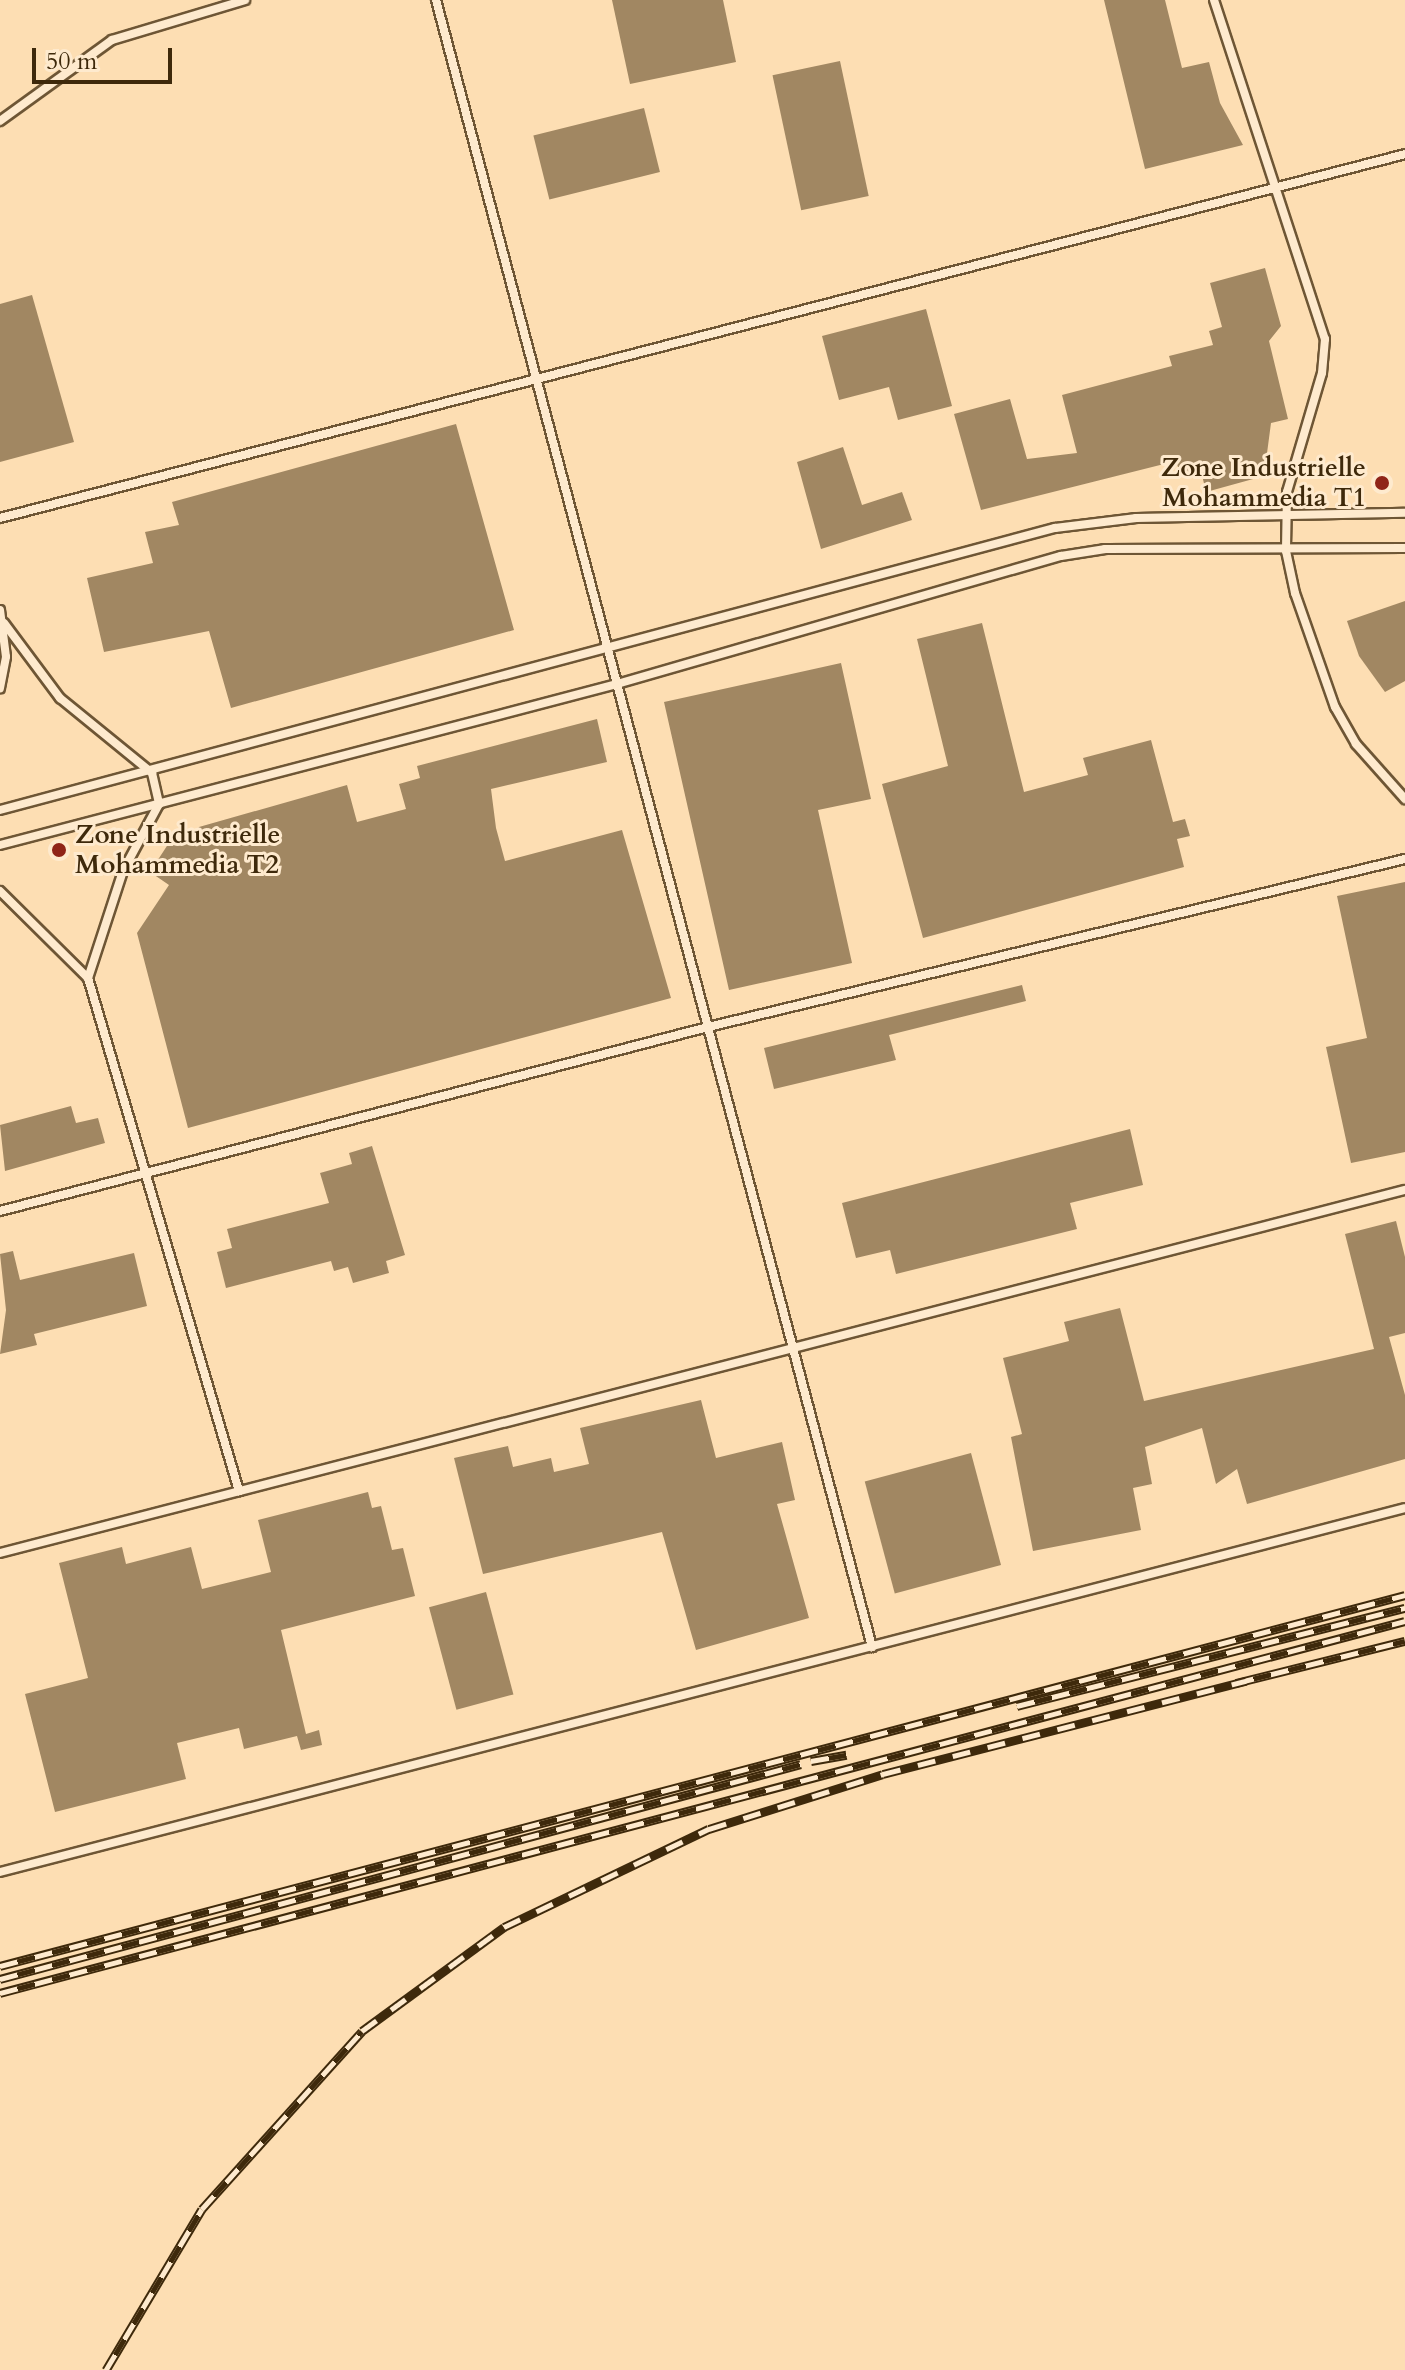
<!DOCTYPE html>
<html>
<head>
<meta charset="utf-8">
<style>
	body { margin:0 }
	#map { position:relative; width:1405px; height:2370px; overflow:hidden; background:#fddeb3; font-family:Cardo,serif }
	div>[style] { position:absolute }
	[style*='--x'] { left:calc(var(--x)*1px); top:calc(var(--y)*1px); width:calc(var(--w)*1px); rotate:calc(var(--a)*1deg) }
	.building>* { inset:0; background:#a18762; transform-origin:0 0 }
	.roads { filter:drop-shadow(2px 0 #6e5635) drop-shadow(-2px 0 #6e5635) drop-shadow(0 2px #6e5635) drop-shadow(0 -2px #6e5635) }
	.lane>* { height:8px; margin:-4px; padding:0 4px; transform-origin:4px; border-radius:4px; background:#feeace }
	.rail>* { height:9px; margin-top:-4.5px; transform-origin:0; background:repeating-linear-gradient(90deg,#feeace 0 18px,#3e290b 0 36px); box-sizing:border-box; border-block:2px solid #3e290b }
	.dots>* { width:22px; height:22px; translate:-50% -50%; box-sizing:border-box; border:4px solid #feeace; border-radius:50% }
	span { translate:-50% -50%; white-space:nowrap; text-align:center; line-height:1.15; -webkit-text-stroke:6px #feeace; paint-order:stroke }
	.poi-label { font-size:26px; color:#3e290b; font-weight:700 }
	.right { translate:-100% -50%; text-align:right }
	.left { translate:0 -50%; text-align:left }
	.scale { position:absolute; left:32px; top:48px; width:140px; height:36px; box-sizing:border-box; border:4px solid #3e290b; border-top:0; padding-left:10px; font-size:24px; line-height:28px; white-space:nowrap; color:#3e290b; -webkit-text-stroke:6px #feeace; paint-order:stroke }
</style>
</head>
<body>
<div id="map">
	<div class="building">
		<div style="clip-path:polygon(612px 0,723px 0,736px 62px,630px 84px)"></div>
		<div style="clip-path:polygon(1104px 0,1165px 0,1182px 68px,1209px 62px,1220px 103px,1243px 145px,1145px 169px)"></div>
		<div style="left:840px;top:61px;width:138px;height:69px;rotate:78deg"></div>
		<div style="left:644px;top:108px;width:66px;height:114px;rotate:76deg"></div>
		<div style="clip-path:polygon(1265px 268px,1281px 326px,1269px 341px,1288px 419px,1271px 423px,1264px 476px,1206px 492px,1202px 475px,1179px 470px,1176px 461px,981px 510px,954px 414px,1010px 399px,1027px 459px,1077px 453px,1062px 395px,1172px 366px,1169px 356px,1213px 345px,1209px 331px,1222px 327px,1210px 283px)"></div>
		<div style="clip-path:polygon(32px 295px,74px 442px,0 462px,0 304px)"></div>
		<div style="clip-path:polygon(926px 309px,952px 406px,898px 420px,889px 387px,839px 400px,822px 336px)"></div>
		<div style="clip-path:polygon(456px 424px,514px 630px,231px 708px,209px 631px,104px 652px,87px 578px,153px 563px,145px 532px,179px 525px,172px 502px)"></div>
		<div style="clip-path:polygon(843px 447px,862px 505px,902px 492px,912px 520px,821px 549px,797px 462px)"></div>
		<div style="clip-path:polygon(1405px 601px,1405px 681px,1385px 692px,1359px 656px,1347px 621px)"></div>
		<div style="clip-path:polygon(982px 623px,1024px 792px,1088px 775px,1083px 758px,1151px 740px,1173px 822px,1185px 819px,1190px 836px,1177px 839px,1184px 867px,923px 938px,882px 784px,948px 766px,917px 639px)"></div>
		<div style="clip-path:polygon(841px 663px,871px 799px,818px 810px,852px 963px,729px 990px,664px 702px)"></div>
		<div style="clip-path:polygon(597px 719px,607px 762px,491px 789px,496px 828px,505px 861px,622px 830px,671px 998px,188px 1128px,137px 933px,169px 885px,150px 872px,176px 832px,190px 842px,199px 827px,347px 785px,357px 822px,406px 809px,399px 784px,420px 778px,417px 766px)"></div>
		<div style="clip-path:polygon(1405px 882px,1405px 1152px,1351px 1163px,1326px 1047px,1367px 1038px,1337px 896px)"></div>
		<div style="clip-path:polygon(1022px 985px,1026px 1001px,889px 1035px,896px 1060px,774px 1089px,764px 1048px)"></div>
		<div style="clip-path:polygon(71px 1106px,76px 1123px,98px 1118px,105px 1143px,5px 1171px,0 1125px)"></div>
		<div style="clip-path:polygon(1130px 1129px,1143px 1185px,1070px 1203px,1077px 1229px,896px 1274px,890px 1250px,856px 1258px,842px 1203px)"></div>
		<div style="clip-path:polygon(372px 1146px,405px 1255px,386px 1261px,389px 1273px,353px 1283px,348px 1267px,334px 1271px,331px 1261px,226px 1288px,217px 1252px,232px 1248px,227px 1229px,329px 1203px,320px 1173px,352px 1164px,349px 1153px)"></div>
		<div style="clip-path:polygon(1396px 1221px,1405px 1257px,1405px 1333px,1389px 1337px,1405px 1395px,1405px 1459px,1247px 1504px,1237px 1469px,1216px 1484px,1202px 1428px,1145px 1447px,1152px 1484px,1133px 1488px,1141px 1530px,1033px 1551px,1011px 1437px,1022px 1434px,1003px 1358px,1069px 1341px,1064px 1322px,1120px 1308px,1144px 1401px,1374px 1349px,1345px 1234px)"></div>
		<div style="clip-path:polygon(13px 1251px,20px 1280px,134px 1253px,147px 1306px,34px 1334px,37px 1345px,0 1354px,6px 1310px,0 1254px)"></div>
		<div style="clip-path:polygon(701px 1400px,716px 1458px,782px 1442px,795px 1500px,777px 1504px,809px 1618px,696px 1650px,662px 1532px,483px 1574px,454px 1458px,508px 1446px,513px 1467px,551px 1458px,554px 1472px,589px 1464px,580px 1428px)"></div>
		<div style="left:971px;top:1453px;width:116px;height:110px;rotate:75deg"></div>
		<div style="clip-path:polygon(368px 1492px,372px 1508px,381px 1506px,392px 1550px,403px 1548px,415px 1596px,281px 1630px,306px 1734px,319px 1730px,322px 1745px,301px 1750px,297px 1736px,244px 1749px,239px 1728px,177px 1743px,186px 1779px,55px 1812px,25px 1694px,88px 1678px,59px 1563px,122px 1547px,126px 1564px,191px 1547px,202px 1589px,271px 1572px,258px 1520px)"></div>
		<div style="left:486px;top:1592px;width:106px;height:59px;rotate:75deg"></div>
	</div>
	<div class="roads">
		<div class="lane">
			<div style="--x:436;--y:0;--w:1704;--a:75.17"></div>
			<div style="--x:1214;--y:0;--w:357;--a:71.9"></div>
			<div style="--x:1325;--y:339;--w:34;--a:95"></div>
			<div style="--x:1322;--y:373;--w:124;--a:106.4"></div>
			<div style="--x:1287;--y:492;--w:59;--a:91"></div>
			<div style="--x:1286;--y:551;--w:43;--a:77.9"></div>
			<div style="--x:1295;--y:593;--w:121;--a:70.7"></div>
			<div style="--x:1335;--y:707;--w:43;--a:60.4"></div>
			<div style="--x:1356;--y:744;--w:74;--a:48.3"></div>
			<div style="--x:0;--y:121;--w:138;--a:-35.9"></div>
			<div style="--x:112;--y:40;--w:139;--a:-16.7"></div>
			<div style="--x:0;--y:518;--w:1451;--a:-14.52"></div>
			<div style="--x:0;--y:610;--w:47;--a:82.7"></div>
			<div style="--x:6;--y:657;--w:32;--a:101"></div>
			<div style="--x:4;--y:623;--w:94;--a:53.3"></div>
			<div style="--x:60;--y:698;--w:119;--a:39.2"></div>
			<div style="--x:152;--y:773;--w:32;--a:77"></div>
			<div style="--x:159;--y:804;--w:76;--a:118.2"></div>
			<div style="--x:123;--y:871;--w:113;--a:108.1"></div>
			<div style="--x:0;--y:810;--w:1092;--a:-14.97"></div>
			<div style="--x:1055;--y:528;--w:82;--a:-7"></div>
			<div style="--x:1136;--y:518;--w:269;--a:-1.1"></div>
			<div style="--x:0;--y:845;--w:638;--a:-14.62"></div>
			<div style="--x:617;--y:684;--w:462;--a:-16.1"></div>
			<div style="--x:1061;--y:556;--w:45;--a:-9"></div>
			<div style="--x:1105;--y:549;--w:300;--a:-0.2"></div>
			<div style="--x:0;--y:891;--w:124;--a:44.7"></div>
			<div style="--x:88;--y:978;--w:535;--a:73.6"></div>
			<div style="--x:0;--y:1211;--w:732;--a:-14.57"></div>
			<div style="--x:708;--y:1027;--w:717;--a:-13.55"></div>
			<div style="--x:0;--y:1553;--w:1451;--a:-14.49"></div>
			<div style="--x:0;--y:1872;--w:1451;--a:-14.52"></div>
		</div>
	</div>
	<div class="rail">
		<div style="--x:1236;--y:1683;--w:174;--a:-14"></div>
		<div style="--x:1017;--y:1706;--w:400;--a:-14.2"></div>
		<div style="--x:811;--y:1761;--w:36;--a:-10"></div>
		<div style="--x:0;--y:1966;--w:1453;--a:-14.79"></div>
		<div style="--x:0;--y:1979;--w:829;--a:-15.02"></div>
		<div style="--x:0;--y:1993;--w:1453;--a:-14.83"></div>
		<div style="--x:106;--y:2370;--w:187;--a:-59.2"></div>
		<div style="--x:202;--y:2209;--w:239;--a:-48"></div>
		<div style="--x:362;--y:2031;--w:176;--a:-36.2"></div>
		<div style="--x:504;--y:1927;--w:227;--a:-25.6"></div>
		<div style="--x:709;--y:1829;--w:182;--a:-17.5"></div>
		<div style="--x:883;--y:1774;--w:375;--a:-14.4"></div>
	</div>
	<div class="dots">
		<div style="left:1382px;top:483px;background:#8f2418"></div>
		<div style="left:59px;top:850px;background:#8f2418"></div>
	</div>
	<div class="poi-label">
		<span class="right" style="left:1366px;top:483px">Zone Industrielle<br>Mohammedia T1</span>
		<span class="left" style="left:75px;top:850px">Zone Industrielle<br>Mohammedia T2</span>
	</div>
	<div class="scale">50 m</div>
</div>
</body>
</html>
